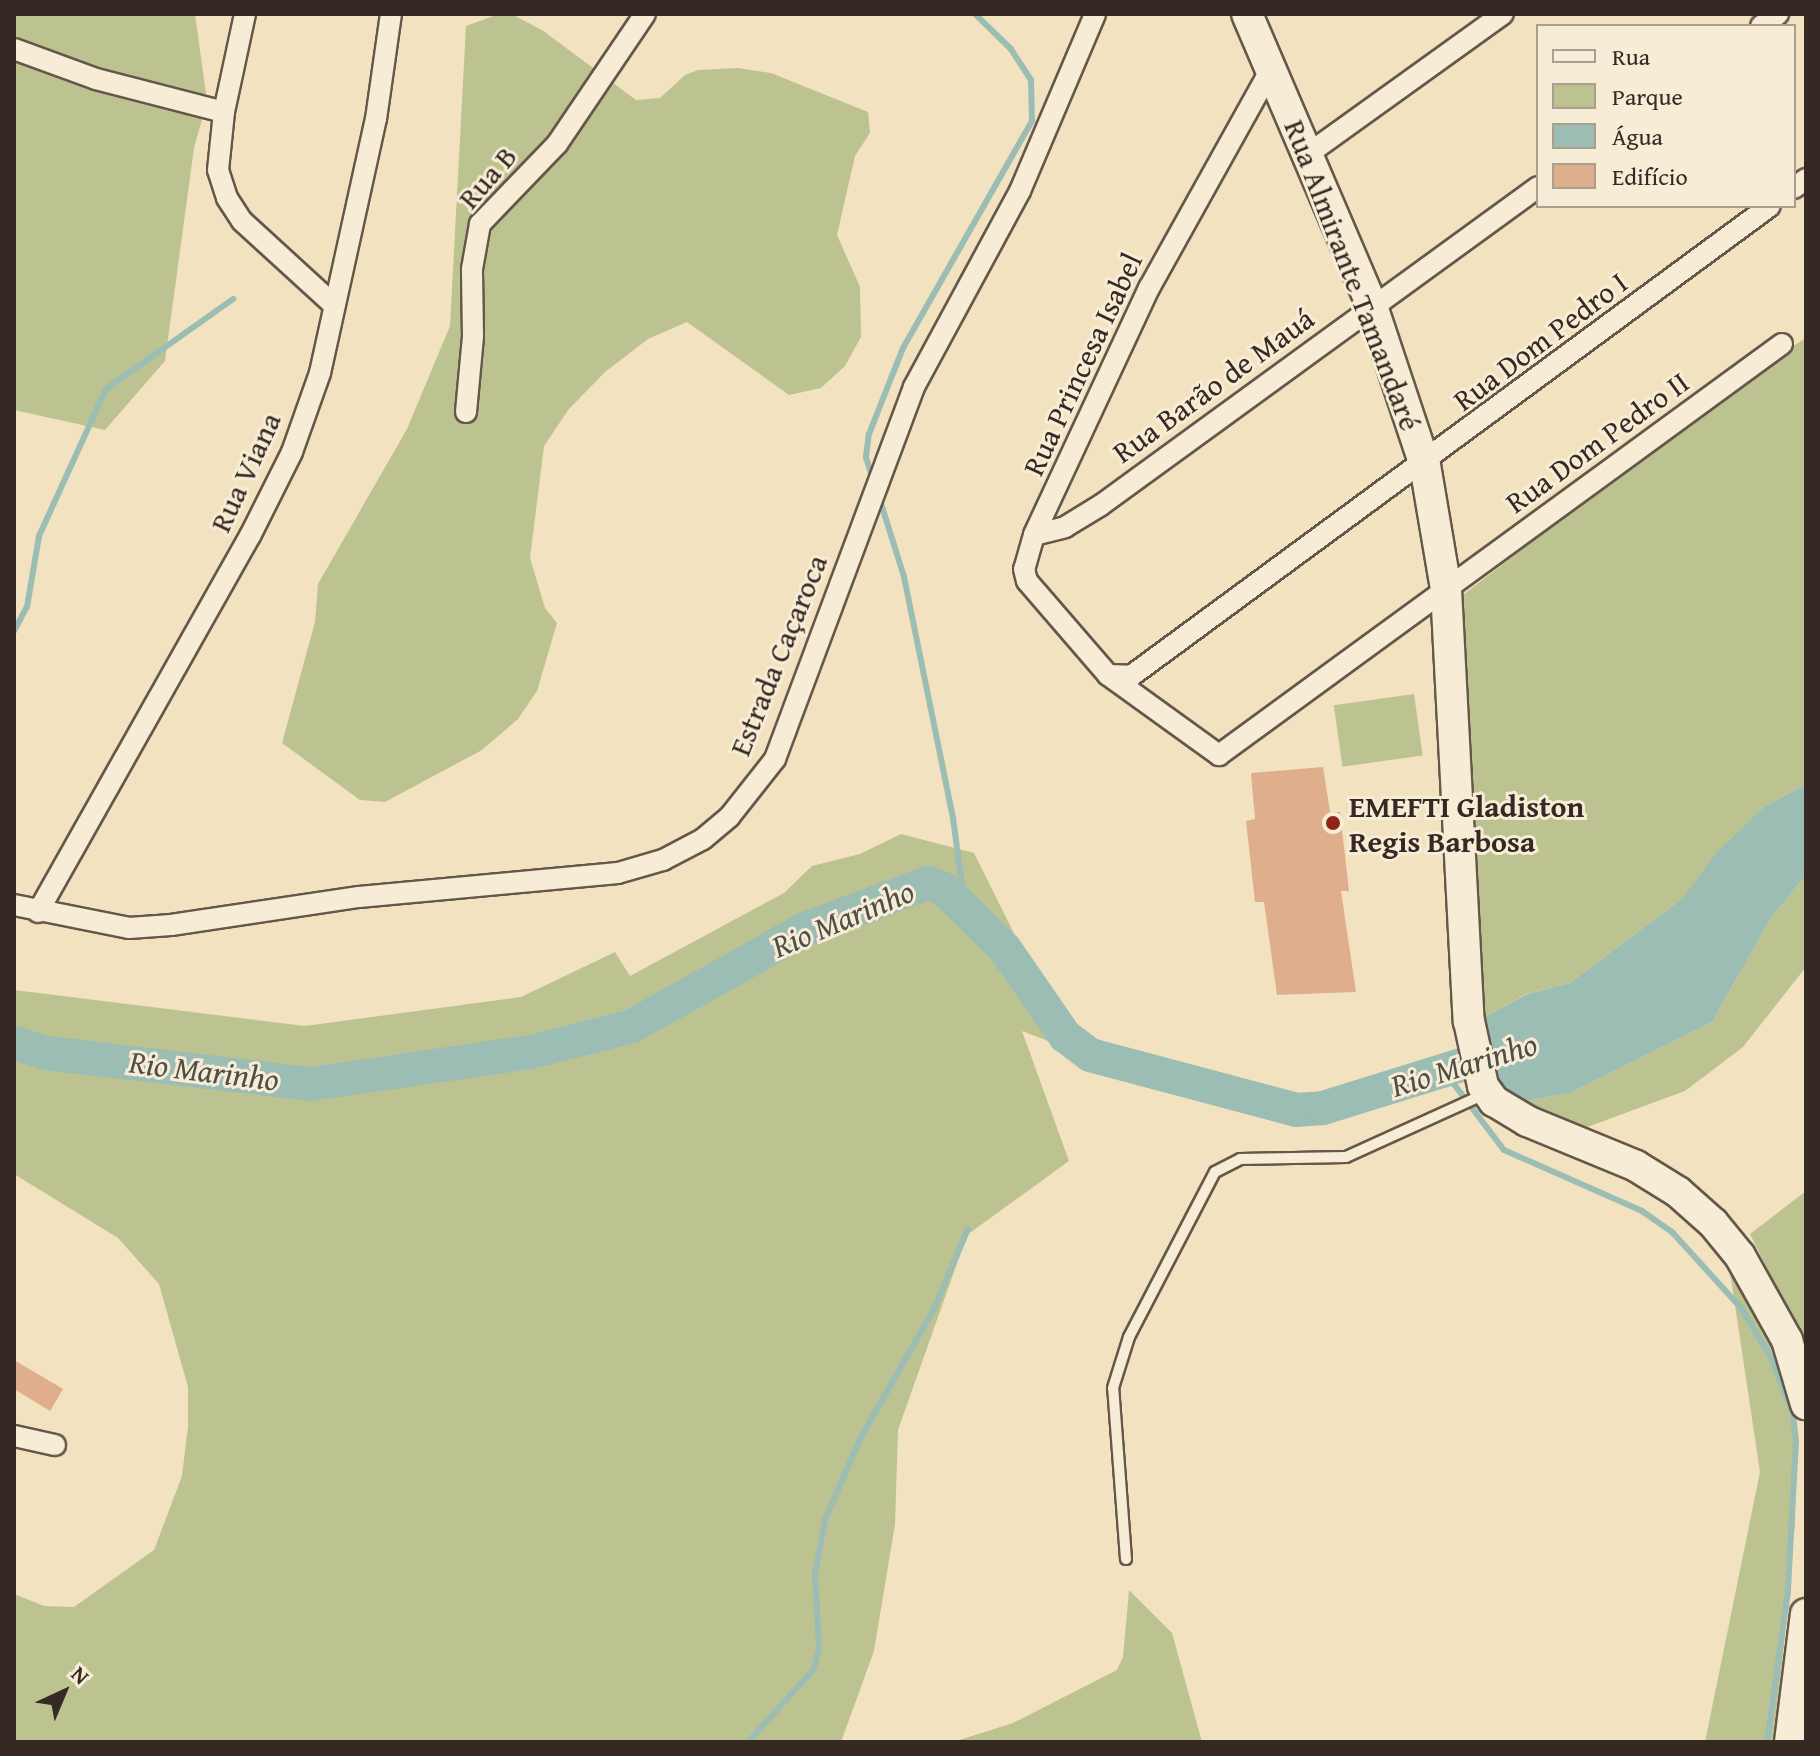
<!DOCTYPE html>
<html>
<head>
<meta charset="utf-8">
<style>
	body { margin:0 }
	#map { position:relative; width:1820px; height:1756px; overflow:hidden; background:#f2e2bf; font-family:"Gentium Book Plus",serif }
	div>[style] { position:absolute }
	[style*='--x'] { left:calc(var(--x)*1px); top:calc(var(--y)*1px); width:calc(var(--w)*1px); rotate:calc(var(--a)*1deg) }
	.green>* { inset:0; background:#bcc391; transform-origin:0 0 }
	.water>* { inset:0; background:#9bbdb4 }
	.stream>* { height:6px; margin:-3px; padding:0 3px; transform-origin:3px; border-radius:3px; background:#9bbdb4 }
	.river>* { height:34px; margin:-17px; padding:0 17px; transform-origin:17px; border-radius:17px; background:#9bbdb4 }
	.building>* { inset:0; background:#dfae8c }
	.roads { filter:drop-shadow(2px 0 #65574a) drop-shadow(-2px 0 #65574a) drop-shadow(0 2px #65574a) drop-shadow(0 -2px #65574a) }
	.lane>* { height:10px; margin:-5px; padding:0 5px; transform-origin:5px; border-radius:5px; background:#f7ecd5 }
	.street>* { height:20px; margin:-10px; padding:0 10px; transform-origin:10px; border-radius:10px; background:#f7ecd5 }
	.secondary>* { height:30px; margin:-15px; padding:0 15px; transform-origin:15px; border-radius:15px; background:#f7ecd5 }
	.dots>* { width:22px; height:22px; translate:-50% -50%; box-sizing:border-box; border:4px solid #f7ecd5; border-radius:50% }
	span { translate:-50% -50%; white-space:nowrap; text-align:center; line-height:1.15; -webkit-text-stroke:6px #f7ecd5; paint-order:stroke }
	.street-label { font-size:30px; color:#362923 }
	.poi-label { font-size:30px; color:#362923; font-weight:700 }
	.left { translate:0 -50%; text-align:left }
	.water-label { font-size:32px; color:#4f4e47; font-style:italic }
	.frame { position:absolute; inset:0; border:16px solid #362923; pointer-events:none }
	.legend { position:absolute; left:1536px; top:24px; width:260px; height:184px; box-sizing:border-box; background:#f7ecd5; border:2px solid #aa9e8e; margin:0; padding:10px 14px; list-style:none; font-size:24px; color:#362923 }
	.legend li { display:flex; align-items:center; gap:16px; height:40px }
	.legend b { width:40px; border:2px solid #aa9e8e }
	.north { position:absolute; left:24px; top:1652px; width:80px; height:80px; -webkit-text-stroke:6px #f7ecd5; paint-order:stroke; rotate:44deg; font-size:22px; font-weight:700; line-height:32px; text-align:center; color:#362923 }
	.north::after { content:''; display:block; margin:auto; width:28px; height:36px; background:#362923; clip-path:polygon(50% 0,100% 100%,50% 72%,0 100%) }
</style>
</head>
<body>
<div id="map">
	<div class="green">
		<div style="clip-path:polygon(14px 14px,195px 14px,207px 101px,194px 148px,165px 361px,105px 430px,14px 410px)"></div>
		<div style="clip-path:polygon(499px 14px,511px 14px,542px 30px,636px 100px,660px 98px,685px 75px,698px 70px,738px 68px,771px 73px,868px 112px,870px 133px,855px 156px,837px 235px,860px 287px,861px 337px,845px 366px,821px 388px,789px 395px,687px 322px,648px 339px,605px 372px,569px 409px,544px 446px,530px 558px,545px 608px,557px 623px,537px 691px,518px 719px,482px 750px,385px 802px,360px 800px,282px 743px,315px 622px,318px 584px,407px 429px,450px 326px,466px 26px)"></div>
		<div style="clip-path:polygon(1806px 338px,1806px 784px,1764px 807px,1683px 898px,1570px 983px,1526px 994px,1483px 1018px,1455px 601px,1758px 368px)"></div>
		<div style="left:1414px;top:694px;width:62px;height:81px;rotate:82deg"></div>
		<div style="clip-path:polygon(901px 834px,974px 853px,1046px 998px,1090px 1057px,1022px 1031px,1069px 1161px,967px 1235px,898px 1430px,895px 1524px,874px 1651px,841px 1742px,14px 1742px,14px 1594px,44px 1606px,74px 1607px,154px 1550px,182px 1476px,188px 1426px,188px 1387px,159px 1284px,118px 1238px,14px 1174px,14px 990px,305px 1026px,521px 997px,615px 952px,630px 976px,784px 893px,812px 866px,860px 854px)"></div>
		<div style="clip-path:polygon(1806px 875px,1806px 967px,1743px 1047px,1685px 1091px,1571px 1133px,1515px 1103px,1570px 1093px,1712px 1022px,1771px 918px)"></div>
		<div style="clip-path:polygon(1806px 1191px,1806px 1348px,1750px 1234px)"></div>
		<div style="clip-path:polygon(1729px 1265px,1766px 1334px,1796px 1416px,1795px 1522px,1775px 1742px,1705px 1742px,1760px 1472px)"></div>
		<div style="clip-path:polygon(1129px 1590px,1172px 1633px,1202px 1742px,953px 1742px,1013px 1723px,1117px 1670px,1123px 1657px)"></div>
	</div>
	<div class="water">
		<div style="clip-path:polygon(1806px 784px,1806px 875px,1771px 918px,1712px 1022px,1570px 1093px,1515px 1103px,1492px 1076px,1483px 1018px,1527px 994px,1570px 983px,1683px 898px,1716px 853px,1764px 807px)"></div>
	</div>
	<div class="stream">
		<div style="--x:873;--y:479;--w:23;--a:-108"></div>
		<div style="--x:866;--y:457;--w:23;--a:-83"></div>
		<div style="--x:869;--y:434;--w:92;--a:-68.4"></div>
		<div style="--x:903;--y:348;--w:261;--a:-60.4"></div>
		<div style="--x:1032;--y:121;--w:41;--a:-91.4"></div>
		<div style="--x:1031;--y:80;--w:37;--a:-123"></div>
		<div style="--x:1011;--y:49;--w:50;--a:-135.8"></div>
		<div style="--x:879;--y:497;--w:84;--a:72.6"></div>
		<div style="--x:904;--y:577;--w:246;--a:78.5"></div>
		<div style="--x:953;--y:818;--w:91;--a:82.4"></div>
		<div style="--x:14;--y:631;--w:27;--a:-62"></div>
		<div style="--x:27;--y:607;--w:72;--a:-80.4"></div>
		<div style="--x:39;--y:536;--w:162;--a:-65.5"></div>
		<div style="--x:106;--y:389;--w:156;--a:-35.3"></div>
		<div style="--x:1444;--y:1071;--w:99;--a:52.8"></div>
		<div style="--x:1504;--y:1150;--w:151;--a:23.8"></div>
		<div style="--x:1642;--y:1211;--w:37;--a:35"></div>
		<div style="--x:1672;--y:1232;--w:104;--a:47.7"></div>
		<div style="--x:1742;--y:1309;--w:55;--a:59.2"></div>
		<div style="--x:1770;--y:1356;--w:62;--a:68.4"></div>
		<div style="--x:1793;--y:1414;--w:27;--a:84"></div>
		<div style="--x:1796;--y:1441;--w:150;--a:93.1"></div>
		<div style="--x:1788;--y:1591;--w:152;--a:97.9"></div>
		<div style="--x:748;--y:1742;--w:98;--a:-47.9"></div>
		<div style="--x:814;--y:1669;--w:21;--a:-76"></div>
		<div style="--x:819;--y:1649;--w:75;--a:-93.1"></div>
		<div style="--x:815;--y:1574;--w:55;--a:-79.5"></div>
		<div style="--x:825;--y:1520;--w:90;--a:-66.6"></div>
		<div style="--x:861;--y:1437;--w:147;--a:-60.3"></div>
		<div style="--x:934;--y:1309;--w:87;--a:-67"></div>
	</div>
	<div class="river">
		<div style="--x:14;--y:1043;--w:34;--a:17"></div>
		<div style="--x:46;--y:1053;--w:267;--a:6.7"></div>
		<div style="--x:311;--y:1084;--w:222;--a:-8.3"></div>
		<div style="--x:531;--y:1052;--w:104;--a:-14.4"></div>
		<div style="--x:632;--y:1026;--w:198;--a:-29.3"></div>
		<div style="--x:805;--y:929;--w:131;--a:-20.5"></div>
		<div style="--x:928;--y:883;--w:17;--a:21"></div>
		<div style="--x:944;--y:889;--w:86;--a:44.5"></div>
		<div style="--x:1005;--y:949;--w:106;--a:55.4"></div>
		<div style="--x:1065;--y:1036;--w:31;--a:37"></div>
		<div style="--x:1090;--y:1055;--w:213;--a:14.9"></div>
		<div style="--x:1296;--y:1110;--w:27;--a:-4"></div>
		<div style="--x:1323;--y:1108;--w:192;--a:-17.3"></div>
	</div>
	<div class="building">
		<div style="clip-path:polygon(1323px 767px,1330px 812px,1340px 812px,1349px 891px,1341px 891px,1356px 992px,1277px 995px,1264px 902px,1255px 902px,1246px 821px,1255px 819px,1251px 773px)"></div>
		<div style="clip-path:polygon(14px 1360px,63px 1389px,50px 1411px,14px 1389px)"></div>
	</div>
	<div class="roads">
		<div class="lane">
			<div style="--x:1126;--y:1559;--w:171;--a:-94.3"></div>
			<div style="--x:1113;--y:1388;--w:53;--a:-72.6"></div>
			<div style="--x:1129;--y:1337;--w:186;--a:-62.5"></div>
			<div style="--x:1215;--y:1172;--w:28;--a:-27"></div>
			<div style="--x:1240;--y:1159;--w:106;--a:-1.1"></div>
			<div style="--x:1346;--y:1157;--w:153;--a:-24.4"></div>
		</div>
		<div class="street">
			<div style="--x:245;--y:14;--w:100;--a:102.1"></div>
			<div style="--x:224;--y:112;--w:58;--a:95.9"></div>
			<div style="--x:218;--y:170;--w:29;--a:72"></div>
			<div style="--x:227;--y:198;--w:27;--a:57"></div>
			<div style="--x:242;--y:221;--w:125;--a:42.4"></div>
			<div style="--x:1761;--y:26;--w:21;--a:-35"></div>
			<div style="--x:14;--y:49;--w:87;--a:20.1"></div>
			<div style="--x:96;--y:79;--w:132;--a:14.5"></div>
			<div style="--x:1271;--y:69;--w:251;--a:119.1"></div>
			<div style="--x:1149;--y:288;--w:272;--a:115"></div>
			<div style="--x:1034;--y:535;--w:35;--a:106"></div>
			<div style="--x:1024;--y:569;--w:12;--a:76"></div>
			<div style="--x:1027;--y:581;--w:124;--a:49.2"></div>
			<div style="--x:1108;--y:675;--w:137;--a:35.8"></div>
			<div style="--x:1219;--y:755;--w:697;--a:-36.13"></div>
			<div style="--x:1308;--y:154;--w:240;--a:-35.7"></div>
			<div style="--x:1794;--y:188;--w:15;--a:-37"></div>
			<div style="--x:466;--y:412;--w:76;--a:-84.7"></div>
			<div style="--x:473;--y:336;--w:67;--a:-90.9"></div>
			<div style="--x:472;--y:269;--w:46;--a:-79.9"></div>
			<div style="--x:480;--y:224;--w:111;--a:-46.1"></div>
			<div style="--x:557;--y:144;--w:157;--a:-55.9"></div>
			<div style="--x:1034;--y:535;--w:32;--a:-14"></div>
			<div style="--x:1065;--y:527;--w:42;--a:-31.4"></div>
			<div style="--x:1101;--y:505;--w:540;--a:-36.04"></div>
			<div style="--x:1108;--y:675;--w:23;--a:2"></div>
			<div style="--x:1131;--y:676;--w:793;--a:-36.34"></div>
			<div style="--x:14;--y:905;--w:117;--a:11.3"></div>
			<div style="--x:129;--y:928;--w:42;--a:-4.1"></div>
			<div style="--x:171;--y:925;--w:190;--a:-8.5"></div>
			<div style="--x:359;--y:897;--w:260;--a:-5.3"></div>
			<div style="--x:618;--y:873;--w:47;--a:-16.1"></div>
			<div style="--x:663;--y:860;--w:45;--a:-27.7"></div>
			<div style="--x:703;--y:839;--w:35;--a:-40"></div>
			<div style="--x:730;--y:816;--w:73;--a:-51.7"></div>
			<div style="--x:775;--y:759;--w:397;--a:-69.5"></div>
			<div style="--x:914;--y:387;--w:223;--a:-61.6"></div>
			<div style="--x:1020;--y:191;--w:192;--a:-67"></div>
			<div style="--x:38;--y:912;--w:432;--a:-60.6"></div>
			<div style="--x:250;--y:536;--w:94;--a:-63.4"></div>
			<div style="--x:292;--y:452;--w:84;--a:-70.5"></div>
			<div style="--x:320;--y:373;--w:260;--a:-77.6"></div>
			<div style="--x:376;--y:119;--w:106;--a:-81.9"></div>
			<div style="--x:14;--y:1436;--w:42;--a:12.4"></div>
		</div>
		<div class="secondary">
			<div style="--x:1247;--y:14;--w:318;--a:66.8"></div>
			<div style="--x:1372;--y:306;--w:168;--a:71.6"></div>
			<div style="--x:1425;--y:465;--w:126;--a:80.4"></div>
			<div style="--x:1446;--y:589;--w:433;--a:87"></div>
			<div style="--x:1469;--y:1021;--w:66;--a:77.8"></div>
			<div style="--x:1483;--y:1086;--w:19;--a:54"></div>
			<div style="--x:1494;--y:1101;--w:39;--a:31"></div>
			<div style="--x:1527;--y:1121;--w:118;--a:22.4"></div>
			<div style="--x:1636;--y:1166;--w:49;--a:31.8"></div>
			<div style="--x:1678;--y:1192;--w:47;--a:41.5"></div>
			<div style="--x:1713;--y:1223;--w:43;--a:50.7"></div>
			<div style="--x:1740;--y:1256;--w:96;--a:60.8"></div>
			<div style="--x:1787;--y:1340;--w:67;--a:73.5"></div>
			<div style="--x:1790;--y:1742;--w:129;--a:-82.9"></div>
		</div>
	</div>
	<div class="dots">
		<div style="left:1333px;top:823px;background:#8f2418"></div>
	</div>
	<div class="street-label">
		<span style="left:487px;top:177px;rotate:-49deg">Rua B</span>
		<span style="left:1353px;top:275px;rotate:69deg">Rua Almirante Tamandaré</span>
		<span style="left:1540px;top:341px;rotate:-37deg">Rua Dom Pedro I</span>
		<span style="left:1082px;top:364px;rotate:-65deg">Rua Princesa Isabel</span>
		<span style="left:1213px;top:385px;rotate:-36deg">Rua Barão de Mauá</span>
		<span style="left:1597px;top:442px;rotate:-36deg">Rua Dom Pedro II</span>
		<span style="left:245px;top:472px;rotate:-65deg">Rua Viana</span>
		<span style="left:778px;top:655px;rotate:-68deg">Estrada Caçaroca</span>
	</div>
	<div class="poi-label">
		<span class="left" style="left:1349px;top:823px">EMEFTI Gladiston<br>Regis Barbosa</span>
	</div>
	<div class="water-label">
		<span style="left:843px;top:919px;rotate:-23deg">Rio Marinho</span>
		<span style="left:1464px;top:1065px;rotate:-17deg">Rio Marinho</span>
		<span style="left:204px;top:1071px;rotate:7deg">Rio Marinho</span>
	</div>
	<div class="frame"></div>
	<ul class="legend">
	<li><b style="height:10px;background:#f7ecd5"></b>Rua</li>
	<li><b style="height:22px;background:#bcc391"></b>Parque</li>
	<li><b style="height:22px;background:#9bbdb4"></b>Água</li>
	<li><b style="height:22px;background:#dfae8c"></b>Edifício</li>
	</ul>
	<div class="north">N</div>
</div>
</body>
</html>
